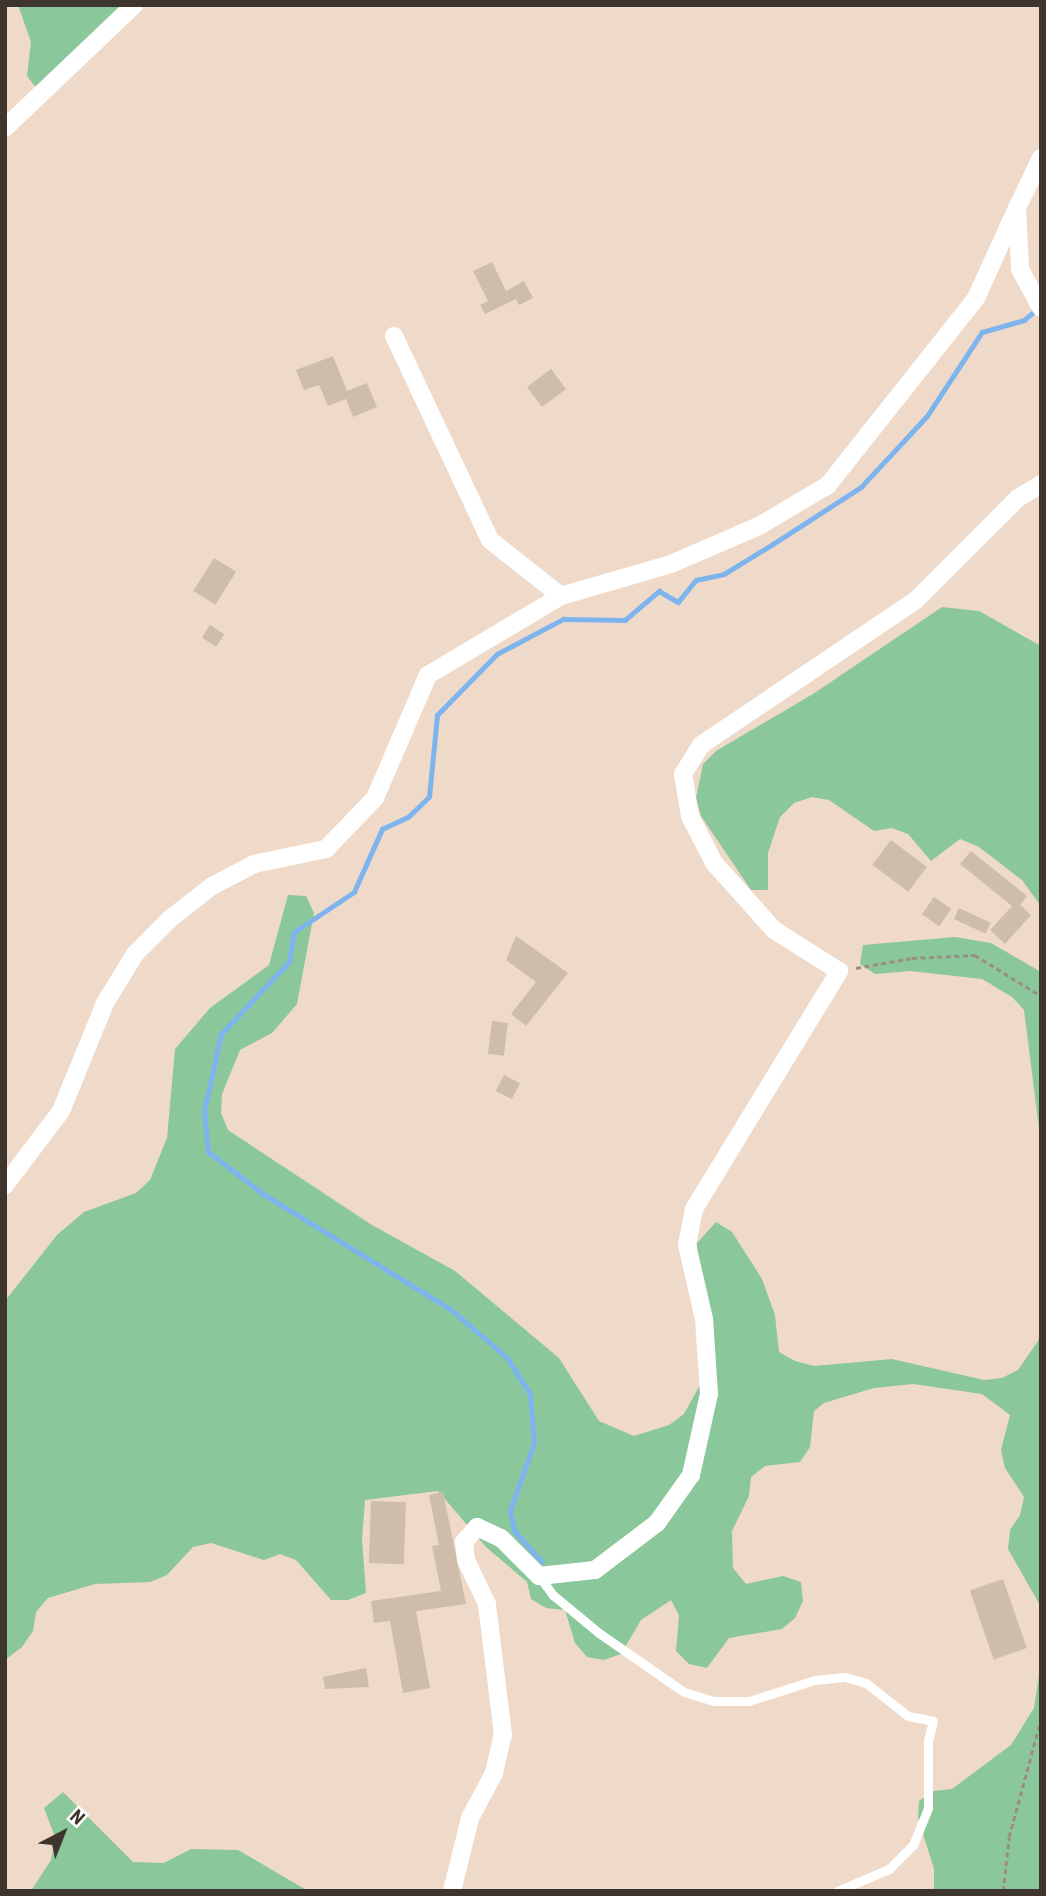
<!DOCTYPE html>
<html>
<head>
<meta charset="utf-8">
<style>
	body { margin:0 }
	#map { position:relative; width:1046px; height:1896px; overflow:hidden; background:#efdac9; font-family:"Roboto Condensed",sans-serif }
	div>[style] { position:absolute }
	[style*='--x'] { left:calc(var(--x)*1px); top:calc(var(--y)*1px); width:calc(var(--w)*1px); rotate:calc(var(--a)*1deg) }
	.green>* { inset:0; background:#8ac79b }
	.stream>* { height:4.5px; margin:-2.25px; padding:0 2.25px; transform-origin:2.25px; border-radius:2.25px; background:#7eb4ee }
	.building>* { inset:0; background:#cdbda9; transform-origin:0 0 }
	.path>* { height:2.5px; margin-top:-1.25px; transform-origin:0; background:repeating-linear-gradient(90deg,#9c8d81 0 5px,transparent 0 8.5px) }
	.lane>* { height:9px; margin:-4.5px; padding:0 4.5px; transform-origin:4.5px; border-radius:4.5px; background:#fff }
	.street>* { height:18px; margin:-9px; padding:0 9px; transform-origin:9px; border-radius:9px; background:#fff }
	span { translate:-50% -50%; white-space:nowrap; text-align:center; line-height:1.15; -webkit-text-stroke:6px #fff; paint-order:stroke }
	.frame { position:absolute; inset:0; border:7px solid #3d352e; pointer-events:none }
	.north { position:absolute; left:28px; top:1798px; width:70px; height:70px; -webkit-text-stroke:5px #fff; paint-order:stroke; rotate:42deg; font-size:19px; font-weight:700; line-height:28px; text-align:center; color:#3d352e }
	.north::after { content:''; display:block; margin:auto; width:24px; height:32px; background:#3d352e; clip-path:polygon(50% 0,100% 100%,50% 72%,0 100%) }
</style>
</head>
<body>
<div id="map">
	<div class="green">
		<div style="clip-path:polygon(18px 5px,133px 5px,38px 90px,27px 76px,31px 42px)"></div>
		<div style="clip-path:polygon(942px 607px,979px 611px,1041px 646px,1041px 906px,1022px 880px,979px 847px,960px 839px,931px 861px,908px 834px,892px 828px,874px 831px,829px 800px,812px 797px,794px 803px,780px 817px,768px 853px,768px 890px,751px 890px,701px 816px,696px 798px,703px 764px,716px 751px,813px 694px)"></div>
		<div style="clip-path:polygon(288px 895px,306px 896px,314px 913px,297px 1004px,272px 1033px,240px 1050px,222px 1094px,221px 1113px,228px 1130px,372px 1225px,455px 1271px,559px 1358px,599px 1421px,634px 1436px,669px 1425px,684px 1414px,701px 1383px,697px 1243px,716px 1222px,732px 1232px,762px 1279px,775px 1315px,779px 1352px,795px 1361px,814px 1366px,892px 1359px,984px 1380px,1002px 1378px,1018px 1370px,1038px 1341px,1041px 1328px,1041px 1607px,1008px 1549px,1010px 1530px,1020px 1515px,1024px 1497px,1005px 1468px,1001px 1450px,1010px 1415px,982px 1394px,913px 1384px,874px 1388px,824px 1403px,814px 1411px,810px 1447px,800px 1462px,765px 1466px,751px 1477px,749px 1496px,732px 1531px,733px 1568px,746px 1584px,783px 1576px,801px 1582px,803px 1601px,795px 1618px,782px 1629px,729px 1638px,707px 1668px,689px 1664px,676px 1651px,679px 1615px,671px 1600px,641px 1620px,621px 1654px,604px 1660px,587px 1657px,575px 1643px,565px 1610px,546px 1608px,531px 1599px,527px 1582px,486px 1547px,438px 1491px,365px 1500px,362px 1539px,366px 1593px,348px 1600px,331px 1600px,296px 1560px,280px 1554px,264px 1560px,211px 1543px,193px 1547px,167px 1575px,150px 1582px,95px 1584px,48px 1598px,36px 1612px,33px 1631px,22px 1647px,5px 1660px,5px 1301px,57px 1235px,84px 1212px,136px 1193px,150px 1180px,167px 1138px,175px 1049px,210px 1008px,269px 965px)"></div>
		<div style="clip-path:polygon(955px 937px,991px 943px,1041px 972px,1041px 1144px,1024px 1010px,1012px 997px,982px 979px,910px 971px,875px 974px,860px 964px,863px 945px)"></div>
		<div style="clip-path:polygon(1041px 1662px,1041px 1891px,934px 1891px,934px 1869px,918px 1818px,919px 1801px,933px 1791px,952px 1789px,1011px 1745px,1034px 1708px)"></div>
		<div style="clip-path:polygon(63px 1792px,133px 1862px,164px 1863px,191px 1849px,238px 1850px,308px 1891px,31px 1891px,51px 1860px,55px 1837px,44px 1808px)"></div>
	</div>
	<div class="stream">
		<div style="--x:542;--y:1562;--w:42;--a:-132.1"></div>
		<div style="--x:514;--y:1531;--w:20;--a:-101"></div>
		<div style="--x:510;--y:1511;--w:72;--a:-70.6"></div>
		<div style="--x:534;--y:1443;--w:49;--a:-94.7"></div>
		<div style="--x:530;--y:1394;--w:43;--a:-122.6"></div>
		<div style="--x:507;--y:1358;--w:74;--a:-139.4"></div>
		<div style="--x:451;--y:1310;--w:220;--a:-148.4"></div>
		<div style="--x:264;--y:1195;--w:71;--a:-142.5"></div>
		<div style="--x:208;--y:1152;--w:41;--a:-95.6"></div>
		<div style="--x:204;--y:1111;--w:79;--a:-77.6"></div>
		<div style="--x:221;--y:1034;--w:99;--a:-46.6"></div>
		<div style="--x:289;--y:962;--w:30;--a:-81"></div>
		<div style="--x:294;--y:932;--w:72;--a:-33.7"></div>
		<div style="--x:354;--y:892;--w:69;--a:-66"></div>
		<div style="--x:382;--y:829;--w:29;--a:-25"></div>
		<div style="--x:408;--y:817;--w:29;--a:-44"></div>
		<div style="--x:429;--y:797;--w:82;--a:-84.4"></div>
		<div style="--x:437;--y:715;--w:86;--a:-45.5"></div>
		<div style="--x:497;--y:654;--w:75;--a:-27.9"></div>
		<div style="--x:563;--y:619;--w:62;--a:0.9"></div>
		<div style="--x:625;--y:620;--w:45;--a:-40.5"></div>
		<div style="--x:659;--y:591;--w:22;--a:30"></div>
		<div style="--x:678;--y:602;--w:28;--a:-51"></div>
		<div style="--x:696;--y:580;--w:29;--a:-12"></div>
		<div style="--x:724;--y:574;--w:57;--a:-31.5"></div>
		<div style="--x:773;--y:544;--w:105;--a:-32.9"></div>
		<div style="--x:861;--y:487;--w:97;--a:-47.1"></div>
		<div style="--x:927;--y:416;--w:100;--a:-56.8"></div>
		<div style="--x:982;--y:332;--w:44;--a:-15.9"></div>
		<div style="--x:1024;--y:320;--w:16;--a:-40"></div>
	</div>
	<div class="building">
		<div style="clip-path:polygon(492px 262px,506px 291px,524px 281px,533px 298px,519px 305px,516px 299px,485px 314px,480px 305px,488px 301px,473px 271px)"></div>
		<div style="clip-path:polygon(333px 356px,347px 391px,367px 383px,377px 407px,353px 417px,346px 399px,328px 406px,319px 385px,304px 390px,296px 370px)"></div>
		<div style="left:551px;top:369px;width:25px;height:30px;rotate:53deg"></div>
		<div style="left:214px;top:558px;width:26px;height:39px;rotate:32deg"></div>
		<div style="left:210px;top:625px;width:17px;height:15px;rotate:33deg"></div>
		<div style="left:891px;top:840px;width:45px;height:31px;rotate:37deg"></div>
		<div style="clip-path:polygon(971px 851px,1027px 896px,1020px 905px,1031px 915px,1005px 944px,990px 930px,1012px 906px,960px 864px)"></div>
		<div style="left:934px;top:897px;width:21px;height:21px;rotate:35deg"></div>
		<div style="left:959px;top:908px;width:35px;height:12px;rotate:25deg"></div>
		<div style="clip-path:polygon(516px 936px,568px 973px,526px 1026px,511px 1014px,536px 982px,506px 960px)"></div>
		<div style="left:492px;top:1021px;width:16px;height:33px;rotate:7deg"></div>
		<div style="left:504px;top:1075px;width:18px;height:18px;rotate:27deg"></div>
		<div style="clip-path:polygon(443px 1492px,466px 1604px,416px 1611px,430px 1688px,403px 1693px,390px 1621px,374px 1623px,371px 1601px,441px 1591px,432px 1546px,439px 1545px,429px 1495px)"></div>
		<div style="left:371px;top:1501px;width:35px;height:62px;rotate:2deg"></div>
		<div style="left:1003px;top:1579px;width:73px;height:35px;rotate:71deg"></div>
		<div style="clip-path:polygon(366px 1668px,369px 1687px,325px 1689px,323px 1677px)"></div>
	</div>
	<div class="path">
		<div style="--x:856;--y:968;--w:57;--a:-10.1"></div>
		<div style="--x:912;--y:958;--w:63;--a:-2.7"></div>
		<div style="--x:975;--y:955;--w:78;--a:31.8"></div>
		<div style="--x:1003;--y:1891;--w:54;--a:-83.7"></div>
		<div style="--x:1009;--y:1837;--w:123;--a:-74.9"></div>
	</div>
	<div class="lane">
		<div style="--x:539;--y:1576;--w:24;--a:54"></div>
		<div style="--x:553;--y:1595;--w:60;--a:39.6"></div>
		<div style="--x:599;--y:1633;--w:103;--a:34.8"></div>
		<div style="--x:684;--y:1692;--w:31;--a:17"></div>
		<div style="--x:714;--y:1701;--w:35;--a:0"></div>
		<div style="--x:749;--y:1701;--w:69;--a:-17.7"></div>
		<div style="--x:815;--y:1680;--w:30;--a:-6"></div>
		<div style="--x:845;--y:1677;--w:22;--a:16"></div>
		<div style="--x:866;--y:1683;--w:53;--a:38.2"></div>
		<div style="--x:908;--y:1716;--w:25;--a:11"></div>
		<div style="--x:933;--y:1721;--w:21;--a:104"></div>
		<div style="--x:928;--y:1741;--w:67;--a:90"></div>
		<div style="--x:928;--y:1808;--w:40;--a:112"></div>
		<div style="--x:913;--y:1845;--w:34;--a:135"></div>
		<div style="--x:889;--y:1869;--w:56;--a:157.1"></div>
	</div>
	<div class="street">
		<div style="--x:5;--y:128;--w:178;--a:-43.6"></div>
		<div style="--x:1041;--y:158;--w:55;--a:115.6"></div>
		<div style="--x:1017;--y:208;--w:61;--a:87.2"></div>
		<div style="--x:1020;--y:269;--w:44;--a:61.7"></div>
		<div style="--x:394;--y:336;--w:225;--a:64.8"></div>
		<div style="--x:490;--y:540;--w:90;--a:38.3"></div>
		<div style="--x:5;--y:1185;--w:93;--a:-52.9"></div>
		<div style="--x:61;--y:1111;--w:117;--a:-67.8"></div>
		<div style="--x:105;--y:1003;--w:57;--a:-58.5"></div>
		<div style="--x:135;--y:954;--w:51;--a:-45"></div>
		<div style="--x:171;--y:918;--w:52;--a:-38"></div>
		<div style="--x:212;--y:886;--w:47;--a:-27.6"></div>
		<div style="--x:254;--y:864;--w:74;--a:-11.8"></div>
		<div style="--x:326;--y:849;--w:71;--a:-46.1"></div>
		<div style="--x:375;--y:798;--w:134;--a:-66.7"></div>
		<div style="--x:428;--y:675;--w:155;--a:-30.7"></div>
		<div style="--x:561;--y:596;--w:115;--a:-16.2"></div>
		<div style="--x:671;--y:564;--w:96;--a:-23.4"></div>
		<div style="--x:759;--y:526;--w:80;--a:-30.7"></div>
		<div style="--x:828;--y:485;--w:238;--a:-51.6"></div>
		<div style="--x:976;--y:298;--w:99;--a:-65.5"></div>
		<div style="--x:452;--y:1891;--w:75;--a:-76.1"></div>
		<div style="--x:470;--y:1818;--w:51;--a:-61.9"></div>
		<div style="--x:494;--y:1773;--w:39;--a:-77"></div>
		<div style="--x:503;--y:1735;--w:132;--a:-97"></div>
		<div style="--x:487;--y:1604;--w:49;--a:-115.5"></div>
		<div style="--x:466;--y:1560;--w:18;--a:-96"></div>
		<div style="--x:464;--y:1542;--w:20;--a:-49"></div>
		<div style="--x:477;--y:1527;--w:26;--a:25"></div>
		<div style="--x:501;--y:1538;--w:54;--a:45"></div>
		<div style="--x:539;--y:1576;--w:56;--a:-6.1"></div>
		<div style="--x:595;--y:1570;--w:78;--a:-37.2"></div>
		<div style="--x:657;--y:1523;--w:59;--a:-54.7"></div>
		<div style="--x:691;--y:1475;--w:83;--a:-77.5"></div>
		<div style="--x:709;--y:1394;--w:75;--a:-93.8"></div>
		<div style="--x:704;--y:1319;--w:76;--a:-102.9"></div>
		<div style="--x:687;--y:1245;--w:37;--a:-79"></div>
		<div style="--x:694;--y:1209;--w:279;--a:-58.6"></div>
		<div style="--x:839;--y:971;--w:77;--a:-147.8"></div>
		<div style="--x:774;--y:930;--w:90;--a:-131.8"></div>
		<div style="--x:714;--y:863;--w:53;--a:-117.1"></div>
		<div style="--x:690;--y:816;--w:43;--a:-99.5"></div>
		<div style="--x:683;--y:774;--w:34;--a:-58"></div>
		<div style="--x:701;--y:745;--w:259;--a:-34"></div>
		<div style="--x:916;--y:600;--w:144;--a:-45"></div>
		<div style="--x:1018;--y:498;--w:27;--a:-31"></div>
	</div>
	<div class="frame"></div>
	<div class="north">N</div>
</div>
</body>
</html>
